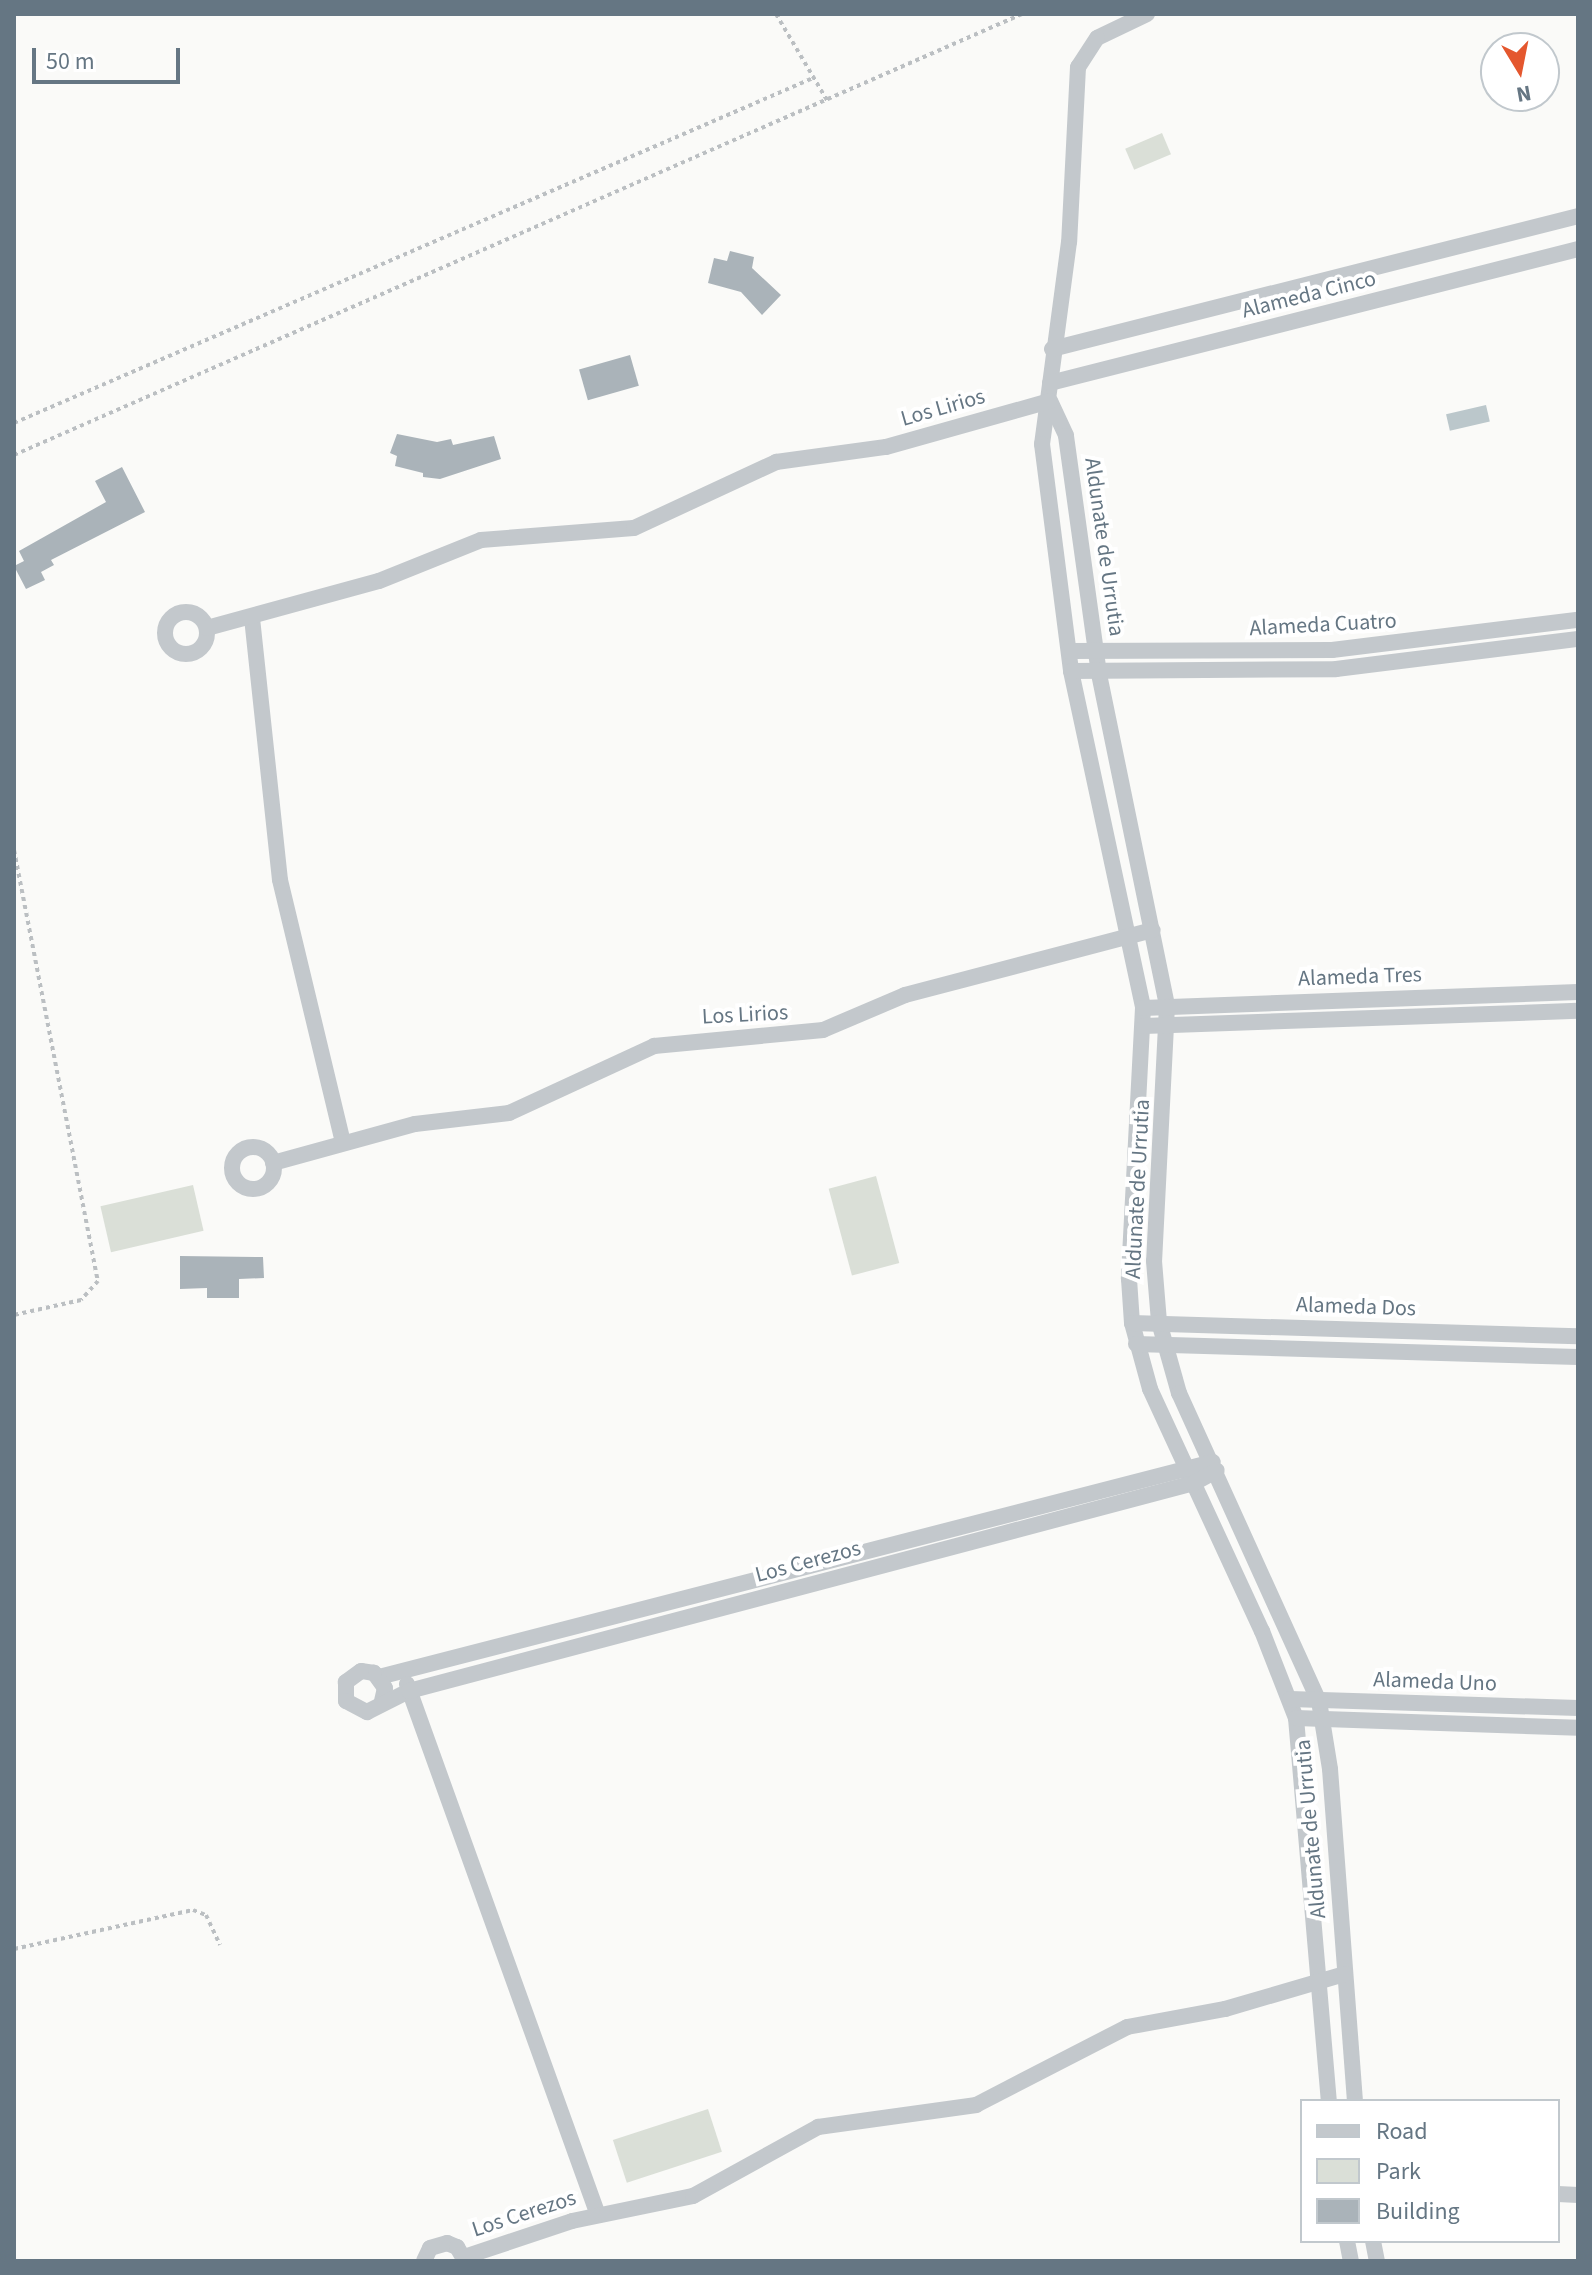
<!DOCTYPE html>
<html>
<head>
<meta charset="utf-8">
<style>
	body { margin:0 }
	#map { position:relative; width:1592px; height:2275px; overflow:hidden; background:#fafaf8; font-family:"Source Sans 3",sans-serif }
	div>[style] { position:absolute }
	[style*='--x'] { left:calc(var(--x)*1px); top:calc(var(--y)*1px); width:calc(var(--w)*1px); rotate:calc(var(--a)*1deg) }
	.green>* { inset:0; background:#dadfd7; transform-origin:0 0 }
	.water>* { inset:0; background:#bbc7cb; transform-origin:0 0 }
	.building>* { inset:0; background:#aab3b9; transform-origin:0 0 }
	.path>* { height:4px; margin-top:-2px; transform-origin:0; background:repeating-linear-gradient(90deg,#bbbfc2 0 4px,transparent 0 8px) }
	.street>* { height:16px; margin:-8px; padding:0 8px; transform-origin:8px; border-radius:8px; background:#c3c8cc }
	.street>.ring { margin:-8px; padding:0; box-sizing:content-box; background:none; border:16px solid #c3c8cc; border-radius:50% }
	span { translate:-50% -50%; white-space:nowrap; text-align:center; line-height:1.15; -webkit-text-stroke:8px #fff; paint-order:stroke }
	.street-label { font-size:22px; color:#657683 }
	.frame { position:absolute; inset:0; border:16px solid #657683; pointer-events:none }
	.legend { position:absolute; left:1300px; top:2099px; width:260px; height:144px; box-sizing:border-box; background:#fff; border:2px solid #c1c8cd; margin:0; padding:10px 14px; list-style:none; font-size:24px; color:#657683 }
	.legend li { display:flex; align-items:center; gap:16px; height:40px }
	.legend b { width:40px; border:2px solid #c1c8cd }
	.north { position:absolute; left:1480px; top:32px; width:80px; height:80px; box-sizing:border-box; background:#fff; border:2px solid #c1c8cd; border-radius:50%; rotate:170deg; font-size:22px; font-weight:700; line-height:32px; text-align:center; color:#657683 }
	.north::after { content:''; display:block; margin:auto; width:28px; height:36px; background:#e4572e; clip-path:polygon(50% 0,100% 100%,50% 72%,0 100%) }
	.scale { position:absolute; left:32px; top:48px; width:148px; height:36px; box-sizing:border-box; border:4px solid #657683; border-top:0; padding-left:10px; font-size:24px; line-height:28px; white-space:nowrap; color:#657683; -webkit-text-stroke:6px #fff; paint-order:stroke }
</style>
</head>
<body>
<div id="map">
	<div class="green">
		<div style="left:1162px;top:133px;width:23px;height:40px;rotate:67deg"></div>
		<div style="left:876px;top:1176px;width:90px;height:49px;rotate:75deg"></div>
		<div style="left:193px;top:1185px;width:47px;height:95px;rotate:77deg"></div>
		<div style="left:708px;top:2109px;width:45px;height:100px;rotate:72deg"></div>
	</div>
	<div class="water">
		<div style="left:1486px;top:405px;width:17px;height:41px;rotate:77deg"></div>
	</div>
	<div class="building">
		<div style="clip-path:polygon(730px 251px,754px 257px,752px 268px,781px 295px,762px 315px,741px 292px,708px 283px,714px 258px,727px 261px)"></div>
		<div style="left:630px;top:355px;width:32px;height:53px;rotate:74deg"></div>
		<div style="clip-path:polygon(397px 434px,437px 442px,451px 439px,453px 445px,494px 436px,501px 459px,440px 479px,423px 477px,423px 473px,395px 466px,397px 456px,390px 453px)"></div>
		<div style="clip-path:polygon(122px 467px,145px 512px,51px 560px,54px 565px,41px 572px,45px 580px,26px 589px,14px 566px,24px 561px,19px 551px,106px 502px,95px 481px)"></div>
		<div style="clip-path:polygon(180px 1256px,263px 1257px,264px 1278px,239px 1279px,239px 1298px,207px 1298px,207px 1288px,180px 1289px)"></div>
	</div>
	<div class="path">
		<div style="--x:776;--y:14;--w:102;--a:59.4"></div>
		<div style="--x:14;--y:423;--w:870;--a:-23.35"></div>
		<div style="--x:14;--y:455;--w:1100;--a:-23.63"></div>
		<div style="--x:14;--y:850;--w:439;--a:79"></div>
		<div style="--x:98;--y:1281;--w:25;--a:132"></div>
		<div style="--x:81;--y:1300;--w:69;--a:167.4"></div>
		<div style="--x:14;--y:1949;--w:183;--a:-12.3"></div>
		<div style="--x:193;--y:1910;--w:14;--a:21"></div>
		<div style="--x:206;--y:1915;--w:33;--a:65"></div>
	</div>
	<div class="street">
		<div style="--x:1147;--y:14;--w:55;--a:154.4"></div>
		<div style="--x:1097;--y:38;--w:35;--a:123"></div>
		<div style="--x:1078;--y:67;--w:175;--a:92.9"></div>
		<div style="--x:1069;--y:242;--w:204;--a:97.6"></div>
		<div style="--x:1042;--y:444;--w:229;--a:82.7"></div>
		<div style="--x:1071;--y:671;--w:345;--a:77.9"></div>
		<div style="--x:1143;--y:1008;--w:271;--a:93"></div>
		<div style="--x:1129;--y:1279;--w:44;--a:86.1"></div>
		<div style="--x:1132;--y:1323;--w:68;--a:74.7"></div>
		<div style="--x:1150;--y:1389;--w:267;--a:65.2"></div>
		<div style="--x:1262;--y:1631;--w:93;--a:68.7"></div>
		<div style="--x:1296;--y:1718;--w:384;--a:85.1"></div>
		<div style="--x:1052;--y:349;--w:543;--a:-14.19"></div>
		<div style="--x:1050;--y:383;--w:545;--a:-14.24"></div>
		<div style="--x:1050;--y:401;--w:38;--a:65"></div>
		<div style="--x:1066;--y:436;--w:240;--a:82.1"></div>
		<div style="--x:1099;--y:674;--w:339;--a:78.4"></div>
		<div style="--x:1167;--y:1006;--w:255;--a:92.9"></div>
		<div style="--x:1154;--y:1261;--w:61;--a:85.3"></div>
		<div style="--x:1159;--y:1322;--w:74;--a:74.3"></div>
		<div style="--x:1179;--y:1393;--w:338;--a:65.6"></div>
		<div style="--x:1319;--y:1701;--w:69;--a:80.8"></div>
		<div style="--x:1330;--y:1769;--w:333;--a:85.7"></div>
		<div class="ring" style="left:165px;top:612px;width:26px;height:26px"></div>
		<div style="--x:252;--y:618;--w:263;--a:83.9"></div>
		<div style="--x:280;--y:880;--w:269;--a:76.5"></div>
		<div style="--x:207;--y:628;--w:178;--a:-15.3"></div>
		<div style="--x:379;--y:581;--w:110;--a:-21.9"></div>
		<div style="--x:481;--y:540;--w:153;--a:-4.5"></div>
		<div style="--x:634;--y:528;--w:157;--a:-24.9"></div>
		<div style="--x:776;--y:462;--w:111;--a:-7.8"></div>
		<div style="--x:886;--y:447;--w:170;--a:-15.7"></div>
		<div style="--x:1069;--y:651;--w:263;--a:-0.2"></div>
		<div style="--x:1332;--y:650;--w:248;--a:-7"></div>
		<div style="--x:1071;--y:671;--w:265;--a:-0.4"></div>
		<div style="--x:1336;--y:669;--w:244;--a:-7.1"></div>
		<div style="--x:1143;--y:1008;--w:435;--a:-2.1"></div>
		<div style="--x:1144;--y:1026;--w:434;--a:-2"></div>
		<div class="ring" style="left:232px;top:1147px;width:26px;height:26px"></div>
		<div style="--x:273;--y:1163;--w:147;--a:-15.4"></div>
		<div style="--x:415;--y:1124;--w:95;--a:-6.7"></div>
		<div style="--x:509;--y:1113;--w:160;--a:-24.8"></div>
		<div style="--x:654;--y:1046;--w:170;--a:-5.4"></div>
		<div style="--x:823;--y:1030;--w:89;--a:-23.1"></div>
		<div style="--x:905;--y:995;--w:256;--a:-14.7"></div>
		<div style="--x:1132;--y:1323;--w:446;--a:1.7"></div>
		<div style="--x:1136;--y:1344;--w:442;--a:1.7"></div>
		<div style="--x:379;--y:1677;--w:861;--a:-14.46"></div>
		<div style="--x:407;--y:1684;--w:564;--a:70.22"></div>
		<div style="--x:1290;--y:1699;--w:288;--a:1.8"></div>
		<div style="--x:382;--y:1701;--w:13;--a:-77"></div>
		<div style="--x:385;--y:1688;--w:19;--a:-126"></div>
		<div style="--x:374;--y:1673;--w:13;--a:-171"></div>
		<div style="--x:361;--y:1671;--w:19;--a:144"></div>
		<div style="--x:346;--y:1682;--w:19;--a:90"></div>
		<div style="--x:346;--y:1701;--w:24;--a:28"></div>
		<div style="--x:367;--y:1712;--w:47;--a:-26.6"></div>
		<div style="--x:409;--y:1691;--w:812;--a:-14.84"></div>
		<div style="--x:1194;--y:1483;--w:26;--a:-29"></div>
		<div style="--x:1296;--y:1718;--w:282;--a:2"></div>
		<div style="--x:1558;--y:2194;--w:20;--a:3"></div>
		<div style="--x:1347;--y:2241;--w:20;--a:79"></div>
		<div style="--x:1373;--y:2241;--w:20;--a:79"></div>
		<div style="--x:464;--y:2257;--w:114;--a:-18.4"></div>
		<div style="--x:572;--y:2221;--w:124;--a:-11.7"></div>
		<div style="--x:693;--y:2196;--w:143;--a:-28.9"></div>
		<div style="--x:818;--y:2127;--w:160;--a:-7.9"></div>
		<div style="--x:976;--y:2105;--w:170;--a:-27.3"></div>
		<div style="--x:1127;--y:2027;--w:100;--a:-10.4"></div>
		<div style="--x:1225;--y:2009;--w:125;--a:-16.3"></div>
		<div style="--x:424;--y:2261;--w:14;--a:-65"></div>
		<div style="--x:430;--y:2248;--w:18;--a:-16"></div>
		<div style="--x:447;--y:2243;--w:11;--a:22"></div>
		<div style="--x:457;--y:2247;--w:16;--a:60"></div>
	</div>
	<div class="street-label">
		<span style="left:1309px;top:295px;rotate:-14deg">Alameda Cinco</span>
		<span style="left:943px;top:408px;rotate:-16deg">Los Lirios</span>
		<span style="left:1104px;top:547px;rotate:82deg">Aldunate de Urrutia</span>
		<span style="left:1323px;top:625px;rotate:-3deg">Alameda Cuatro</span>
		<span style="left:1360px;top:977px;rotate:-2deg">Alameda Tres</span>
		<span style="left:745px;top:1015px;rotate:-3deg">Los Lirios</span>
		<span style="left:1138px;top:1189px;rotate:-87deg">Aldunate de Urrutia</span>
		<span style="left:1356px;top:1307px;rotate:2deg">Alameda Dos</span>
		<span style="left:808px;top:1562px;rotate:-15deg">Los Cerezos</span>
		<span style="left:1435px;top:1682px;rotate:2deg">Alameda Uno</span>
		<span style="left:1311px;top:1829px;rotate:-95deg">Aldunate de Urrutia</span>
		<span style="left:524px;top:2214px;rotate:-18deg">Los Cerezos</span>
	</div>
	<div class="frame"></div>
	<ul class="legend">
	<li><b style="height:10px;background:#c3c8cc"></b>Road</li>
	<li><b style="height:22px;background:#dadfd7"></b>Park</li>
	<li><b style="height:22px;background:#aab3b9"></b>Building</li>
	</ul>
	<div class="north">N</div>
	<div class="scale">50 m</div>
</div>
</body>
</html>
